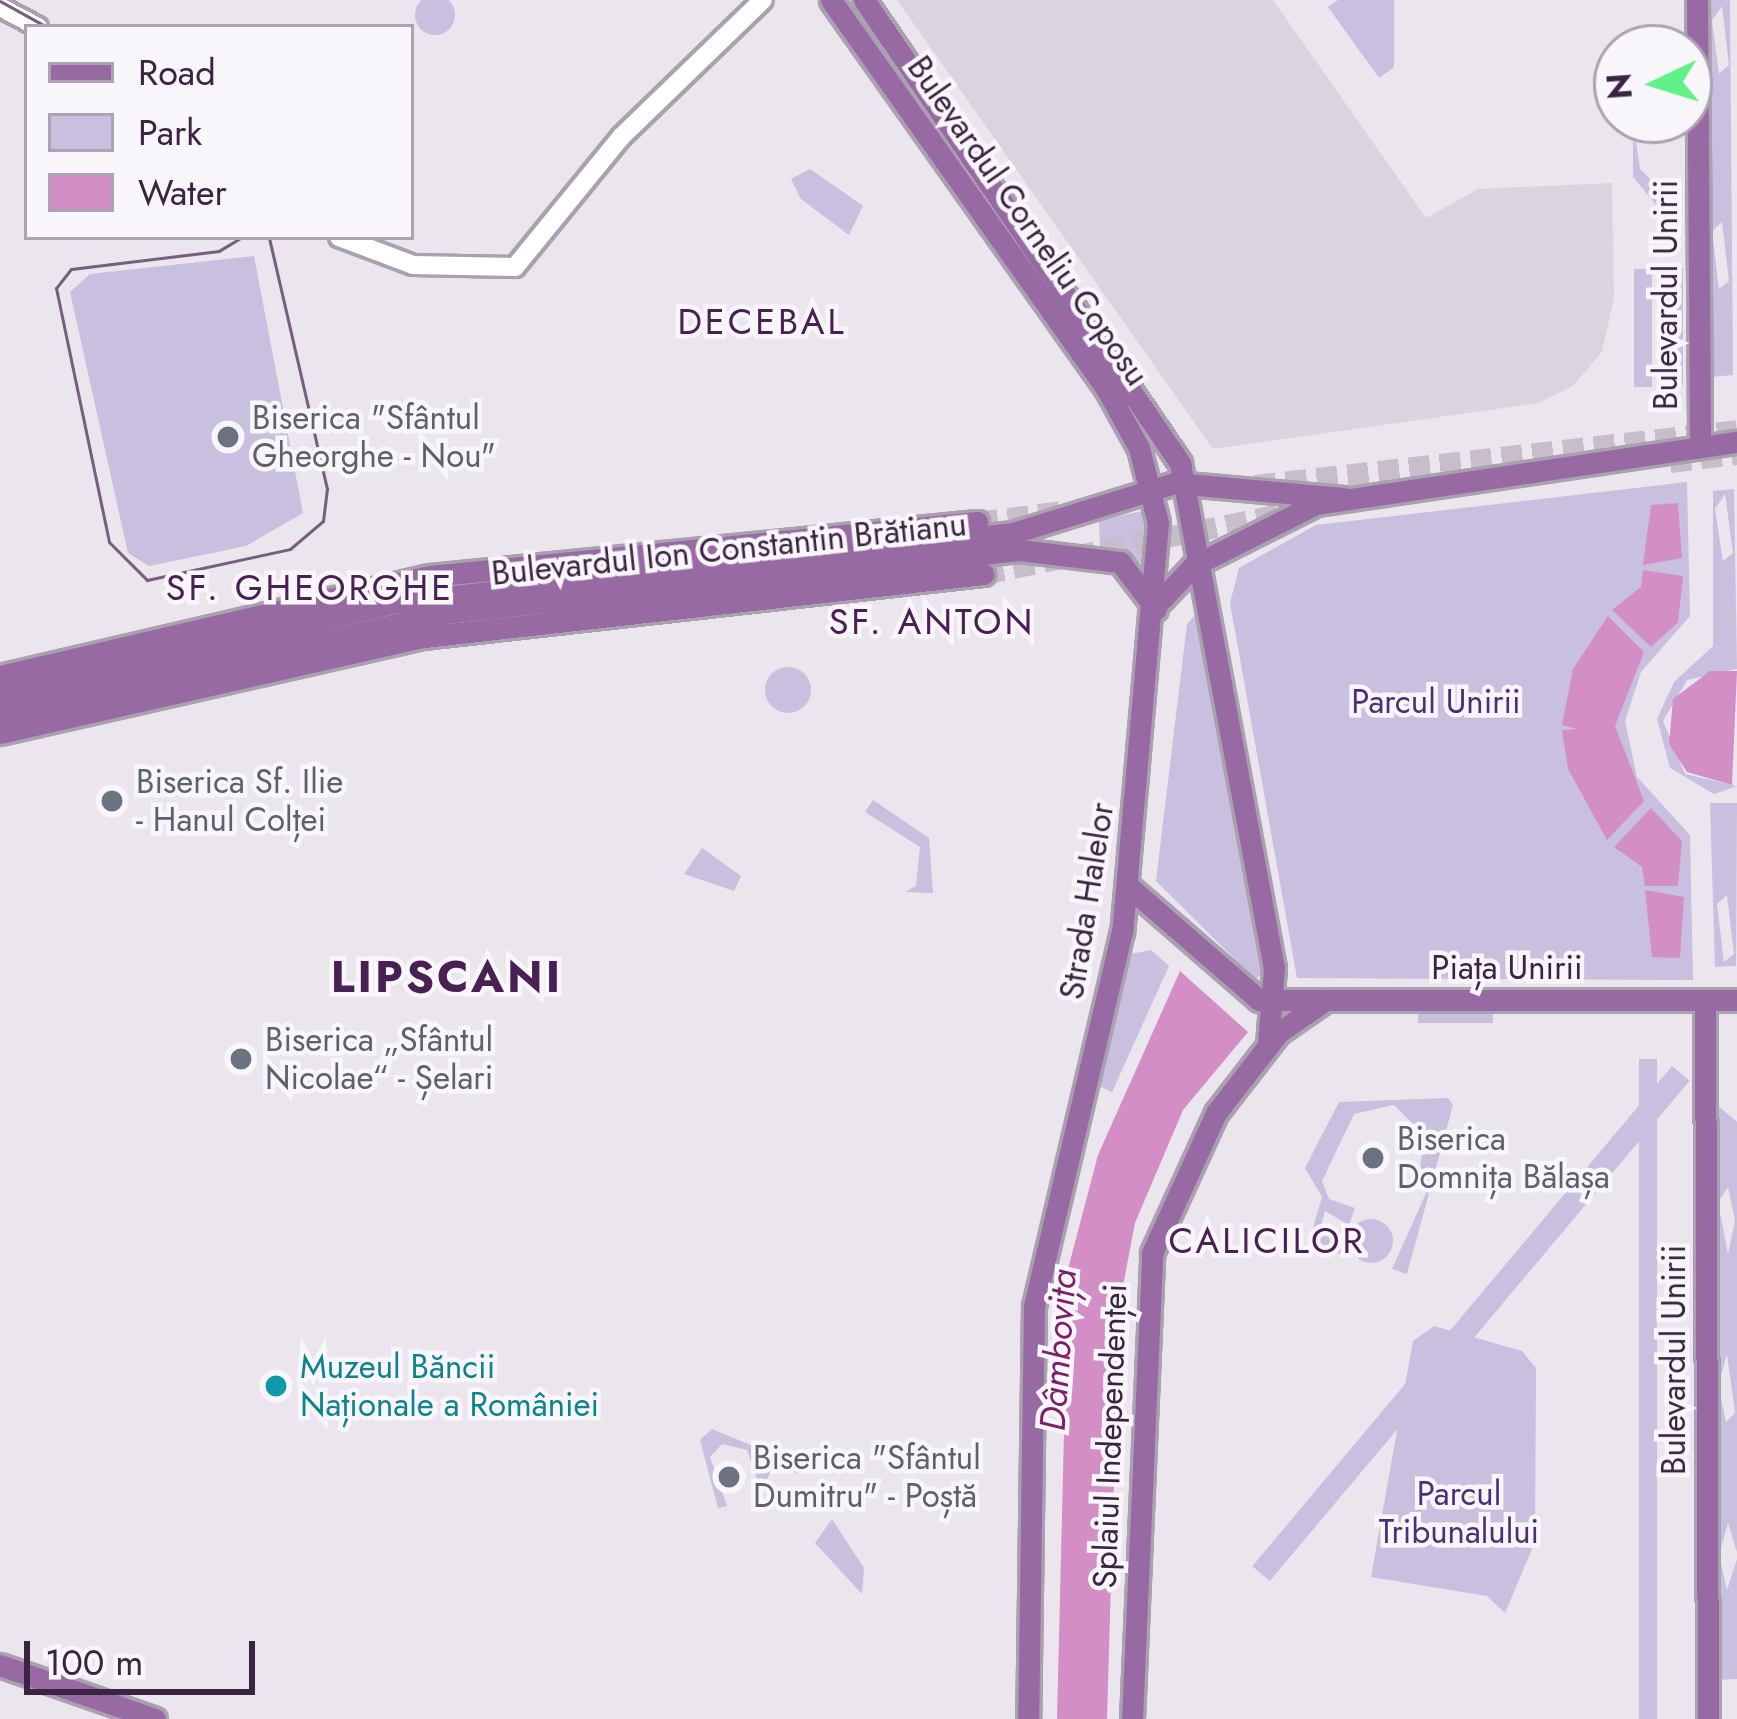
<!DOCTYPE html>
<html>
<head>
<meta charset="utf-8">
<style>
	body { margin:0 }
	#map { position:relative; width:1737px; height:1719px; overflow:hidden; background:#ebe5ee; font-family:Jost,sans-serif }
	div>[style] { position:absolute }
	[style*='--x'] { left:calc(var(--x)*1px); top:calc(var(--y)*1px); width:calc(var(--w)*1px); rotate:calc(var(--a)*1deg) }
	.built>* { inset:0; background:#dad4de }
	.green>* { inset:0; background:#c9bfdf; transform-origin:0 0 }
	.round { border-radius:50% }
	.water>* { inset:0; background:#d38ec6 }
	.major-tunnel>* { height:21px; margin-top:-10.5px; transform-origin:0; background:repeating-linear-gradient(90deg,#c8becb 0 21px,transparent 0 31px) }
	.roads { filter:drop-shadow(3px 0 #aba0b0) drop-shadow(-3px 0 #aba0b0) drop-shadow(0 3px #aba0b0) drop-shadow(0 -3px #aba0b0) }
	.minor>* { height:18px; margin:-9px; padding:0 9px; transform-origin:9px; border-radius:9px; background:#fff }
	.major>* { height:21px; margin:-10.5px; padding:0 10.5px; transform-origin:10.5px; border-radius:10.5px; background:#976aa4 }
	.tram>* { height:3px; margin:-1.5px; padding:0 1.5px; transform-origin:1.5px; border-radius:1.5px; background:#755f7c }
	.dots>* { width:33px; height:33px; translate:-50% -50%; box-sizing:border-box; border:6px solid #f9f6fb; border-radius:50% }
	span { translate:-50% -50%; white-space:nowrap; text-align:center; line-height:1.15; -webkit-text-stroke:9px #f9f6fb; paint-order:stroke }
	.street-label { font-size:33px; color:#3a2441 }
	.worship-label { font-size:33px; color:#5b616d }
	.left { translate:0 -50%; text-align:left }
	.park-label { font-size:33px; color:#4d2e78 }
	.culture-label { font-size:33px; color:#0d838f }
	.neighbourhood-label { font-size:36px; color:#492053; letter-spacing:3px }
	.water-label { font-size:36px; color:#7e1d6a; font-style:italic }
	.district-label { font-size:45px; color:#492053; font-weight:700; letter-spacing:3px }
	.legend { position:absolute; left:24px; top:24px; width:390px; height:216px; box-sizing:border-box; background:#f9f6fb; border:3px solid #ada2b1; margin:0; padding:15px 21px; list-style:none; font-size:36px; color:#3a2441 }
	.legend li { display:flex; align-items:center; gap:24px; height:60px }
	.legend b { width:60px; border:3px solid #ada2b1 }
	.north { position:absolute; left:1593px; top:24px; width:120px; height:120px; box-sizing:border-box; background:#f9f6fb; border:3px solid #ada2b1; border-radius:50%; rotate:266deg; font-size:33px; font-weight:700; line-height:48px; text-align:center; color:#3a2441 }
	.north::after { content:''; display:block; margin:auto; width:42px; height:54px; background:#60f289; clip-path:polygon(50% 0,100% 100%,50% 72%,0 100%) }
	.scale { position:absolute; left:24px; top:1641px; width:231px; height:54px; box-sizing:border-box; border:6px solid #3a2441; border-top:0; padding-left:15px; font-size:36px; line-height:42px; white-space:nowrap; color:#3a2441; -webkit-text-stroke:9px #f9f6fb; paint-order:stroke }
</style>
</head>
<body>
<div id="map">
	<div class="built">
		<div style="clip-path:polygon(897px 0,1273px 0,1426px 218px,1478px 189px,1612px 183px,1614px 298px,1602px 352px,1573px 386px,1538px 403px,1213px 449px)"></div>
	</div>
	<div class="green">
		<div class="round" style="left:415px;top:-5px;width:40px;height:40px"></div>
		<div style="clip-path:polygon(1338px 0,1394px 0,1394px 67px,1379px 78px,1328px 7px)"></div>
		<div style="clip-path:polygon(evenodd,1709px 0,1730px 0,1733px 375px,1711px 377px,1709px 0,1722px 6px,1729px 65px,1719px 74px,1712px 21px,1722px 6px,1709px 0,1722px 222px,1729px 281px,1719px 289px,1712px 231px,1722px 222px)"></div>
		<div style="clip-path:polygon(1633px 120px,1640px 169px,1683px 211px,1662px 212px,1633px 177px)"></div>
		<div style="clip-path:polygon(810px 169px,863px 206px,849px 235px,801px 199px,791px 179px)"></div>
		<div style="clip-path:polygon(254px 256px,303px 513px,246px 546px,149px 566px,128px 553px,70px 292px,90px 274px)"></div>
		<div style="left:1664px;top:268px;width:19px;height:117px"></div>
		<div style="left:1634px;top:269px;width:18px;height:118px"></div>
		<div style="clip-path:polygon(1687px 482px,1690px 616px,1641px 672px,1625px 721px,1637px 777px,1690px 835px,1693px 980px,1297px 978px,1230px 603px,1239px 568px,1316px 525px)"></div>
		<div style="clip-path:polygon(evenodd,1734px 489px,1737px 669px,1687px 680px,1663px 721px,1685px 774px,1737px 786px,1714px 794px,1670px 768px,1657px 719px,1674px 682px,1713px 646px,1713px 491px,1734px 489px,1725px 494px,1733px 553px,1723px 561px,1715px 509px,1725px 494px)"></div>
		<div style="clip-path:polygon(1143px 511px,1148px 566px,1100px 547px,1099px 520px)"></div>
		<div style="clip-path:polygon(1200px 610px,1266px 972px,1255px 979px,1156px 881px,1187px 624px)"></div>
		<div class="round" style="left:765px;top:667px;width:46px;height:46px"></div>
		<div style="clip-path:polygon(873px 800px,929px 838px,933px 893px,905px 892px,916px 886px,920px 847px,865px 812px)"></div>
		<div style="clip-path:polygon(evenodd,1710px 803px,1737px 803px,1736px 966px,1715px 967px,1710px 803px,1727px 895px,1734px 954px,1724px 962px,1717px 904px,1727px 895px)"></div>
		<div style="clip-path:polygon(702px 848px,741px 876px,734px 891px,684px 874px)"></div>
		<div style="clip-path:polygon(1151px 950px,1169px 966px,1112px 1092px,1098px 1086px,1130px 954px)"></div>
		<div style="left:1493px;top:1009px;width:14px;height:75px;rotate:90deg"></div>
		<div style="left:1639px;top:1059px;width:18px;height:660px"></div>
		<div style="left:1672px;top:1066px;width:23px;height:653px;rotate:40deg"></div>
		<div style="clip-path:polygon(1448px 1098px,1453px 1105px,1407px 1274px,1392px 1269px,1431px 1182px,1419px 1178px,1424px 1135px,1394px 1105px,1354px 1114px,1322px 1181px,1329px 1199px,1355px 1208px,1349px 1225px,1325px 1211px,1320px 1229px,1348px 1230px,1340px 1254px,1308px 1245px,1322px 1197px,1305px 1168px,1339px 1102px)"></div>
		<div style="clip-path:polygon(evenodd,1717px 1105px,1737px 1122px,1737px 1552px,1728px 1523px,1719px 1555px,1727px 1590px,1737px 1559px,1737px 1679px,1718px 1680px,1717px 1105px,1728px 1187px,1735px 1221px,1728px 1254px,1718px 1202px,1728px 1187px,1717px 1105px,1727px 1354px,1735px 1413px,1726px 1422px,1718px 1386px,1727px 1354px)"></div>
		<div class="round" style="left:1349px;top:1219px;width:44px;height:44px"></div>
		<div style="clip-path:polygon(1434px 1326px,1522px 1351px,1536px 1368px,1535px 1542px,1505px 1613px,1487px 1596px,1371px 1577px,1413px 1341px)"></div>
		<div style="clip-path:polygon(712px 1429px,802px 1466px,799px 1474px,773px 1464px,762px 1493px,747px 1450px,722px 1444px,710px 1457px,727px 1506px,718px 1508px,700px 1440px)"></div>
		<div style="clip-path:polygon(832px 1519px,864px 1568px,862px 1594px,815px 1543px)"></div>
	</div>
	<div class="water">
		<div style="clip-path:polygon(1678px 503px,1682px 558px,1643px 565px,1651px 505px)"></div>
		<div style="clip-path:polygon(1643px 570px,1683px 576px,1678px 622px,1651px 647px,1612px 610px,1641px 587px)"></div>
		<div style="clip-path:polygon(1608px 616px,1644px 652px,1615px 726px,1644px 801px,1607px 840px,1568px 769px,1562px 730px,1577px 729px,1562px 725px,1573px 669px)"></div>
		<div style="clip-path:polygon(1710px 671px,1737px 671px,1732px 785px,1687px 772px,1669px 744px,1673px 699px)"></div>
		<div style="clip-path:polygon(1651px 808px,1682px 841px,1678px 886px,1645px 886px,1642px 867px,1614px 847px)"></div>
		<div style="clip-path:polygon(1645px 890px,1684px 897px,1680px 958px,1652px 957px)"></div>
		<div style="clip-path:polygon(1180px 971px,1248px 1032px,1183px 1110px,1135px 1223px,1119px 1307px,1107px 1719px,1057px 1719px,1068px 1269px,1098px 1155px)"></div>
	</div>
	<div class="major-tunnel">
		<div style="--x:1670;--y:462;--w:67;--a:-6.8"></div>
		<div style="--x:1255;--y:485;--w:485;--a:-6.5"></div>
		<div style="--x:977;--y:522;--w:87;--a:-7.3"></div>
		<div style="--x:983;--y:574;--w:323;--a:-11.4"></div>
	</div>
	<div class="roads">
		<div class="minor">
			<div style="--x:0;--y:7;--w:43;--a:27.8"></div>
			<div style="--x:339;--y:237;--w:79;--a:20.7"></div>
			<div style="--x:413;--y:265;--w:102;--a:1.1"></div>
			<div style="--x:515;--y:267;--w:168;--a:-50.8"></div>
			<div style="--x:621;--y:137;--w:197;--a:-44"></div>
		</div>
		<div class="major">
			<div style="--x:831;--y:0;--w:478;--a:54.7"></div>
			<div style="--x:1107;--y:390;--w:66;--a:61.1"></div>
			<div style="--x:1139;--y:448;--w:77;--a:75.8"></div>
			<div style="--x:1158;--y:523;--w:410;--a:95"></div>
			<div style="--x:1122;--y:931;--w:385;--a:103.2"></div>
			<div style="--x:1034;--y:1306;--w:413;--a:90.8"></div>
			<div style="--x:864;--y:0;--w:561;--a:55.69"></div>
			<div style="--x:1180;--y:463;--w:514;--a:79.46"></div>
			<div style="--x:1274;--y:968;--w:76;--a:94.5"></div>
			<div style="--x:1697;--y:0;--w:447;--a:89.6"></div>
			<div style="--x:1161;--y:600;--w:47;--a:-46.7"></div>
			<div style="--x:1193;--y:566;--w:138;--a:-26.8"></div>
			<div style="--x:1316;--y:504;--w:426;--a:-8.4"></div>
			<div style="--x:0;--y:676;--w:441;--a:-13.1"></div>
			<div style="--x:430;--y:576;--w:550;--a:-5.64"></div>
			<div style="--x:0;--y:696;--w:403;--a:-13.3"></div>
			<div style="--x:392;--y:603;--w:625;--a:-6.43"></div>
			<div style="--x:1013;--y:533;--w:170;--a:-17.2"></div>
			<div style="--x:1175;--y:483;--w:169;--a:5.1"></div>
			<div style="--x:0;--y:715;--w:458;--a:-12.9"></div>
			<div style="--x:446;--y:613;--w:576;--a:-6.27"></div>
			<div style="--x:1019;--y:550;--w:102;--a:6.8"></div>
			<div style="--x:1120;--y:562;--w:59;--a:52.5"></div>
			<div style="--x:0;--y:733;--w:435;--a:-12.8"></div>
			<div style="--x:424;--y:637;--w:563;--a:-6.43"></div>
			<div style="--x:1128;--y:886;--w:174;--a:41"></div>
			<div style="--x:1259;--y:1000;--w:478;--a:0"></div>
			<div style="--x:1705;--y:1000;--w:719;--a:89.76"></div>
			<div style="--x:0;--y:1665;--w:164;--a:19.2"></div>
			<div style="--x:1132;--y:1719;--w:466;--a:-87.5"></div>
			<div style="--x:1152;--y:1253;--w:154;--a:-65.4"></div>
			<div style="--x:1216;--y:1113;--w:101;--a:-52.2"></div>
			<div style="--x:1278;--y:1033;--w:56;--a:-34.8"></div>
		</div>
	</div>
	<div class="tram">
		<div style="--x:0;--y:1;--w:54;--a:29"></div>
		<div style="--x:242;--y:237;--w:27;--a:149"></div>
		<div style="--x:219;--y:251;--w:149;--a:173.1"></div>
		<div style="--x:71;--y:269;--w:24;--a:128"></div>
		<div style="--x:56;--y:288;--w:259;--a:78.2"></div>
		<div style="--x:109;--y:542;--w:54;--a:45"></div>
		<div style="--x:147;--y:580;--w:146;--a:-12.2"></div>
		<div style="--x:290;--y:549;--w:43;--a:-40.3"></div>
		<div style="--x:323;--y:521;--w:32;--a:-83"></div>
		<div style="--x:327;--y:489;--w:259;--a:-103"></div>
	</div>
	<div class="dots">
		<div style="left:228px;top:437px;background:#6b7280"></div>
		<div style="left:112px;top:801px;background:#6b7280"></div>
		<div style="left:241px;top:1059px;background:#6b7280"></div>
		<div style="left:1373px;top:1158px;background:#6b7280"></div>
		<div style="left:276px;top:1386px;background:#0f9aa8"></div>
		<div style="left:729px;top:1477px;background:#6b7280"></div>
	</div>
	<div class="street-label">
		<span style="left:1028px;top:221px;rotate:55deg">Bulevardul Corneliu Coposu</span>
		<span style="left:1666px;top:295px;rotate:-90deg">Bulevardul Unirii</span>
		<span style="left:729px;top:549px;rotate:-6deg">Bulevardul Ion Constantin Brătianu</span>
		<span style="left:1087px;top:901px;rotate:-81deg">Strada Halelor</span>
		<span style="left:1507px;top:968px">Piața Unirii</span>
		<span style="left:1674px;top:1360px;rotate:-90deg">Bulevardul Unirii</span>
		<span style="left:1110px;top:1436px;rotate:-88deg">Splaiul Independenței</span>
	</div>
	<div class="worship-label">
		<span class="left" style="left:252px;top:437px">Biserica "Sfântul<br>Gheorghe - Nou"</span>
		<span class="left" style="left:136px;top:801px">Biserica Sf. Ilie<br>- Hanul Colței</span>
		<span class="left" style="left:265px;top:1059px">Biserica „Sfântul<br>Nicolae“ - Șelari</span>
		<span class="left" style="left:1397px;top:1158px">Biserica<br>Domnița Bălașa</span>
		<span class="left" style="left:753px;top:1477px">Biserica "Sfântul<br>Dumitru" - Poștă</span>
	</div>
	<div class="park-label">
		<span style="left:1436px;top:702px">Parcul Unirii</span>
		<span style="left:1459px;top:1513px">Parcul<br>Tribunalului</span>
	</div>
	<div class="culture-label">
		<span class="left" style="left:300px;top:1386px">Muzeul Băncii<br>Naționale a României</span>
	</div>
	<div class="neighbourhood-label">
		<span style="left:762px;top:322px">DECEBAL</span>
		<span style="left:310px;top:588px">SF. GHEORGHE</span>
		<span style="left:932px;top:622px">SF. ANTON</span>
		<span style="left:1267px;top:1241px">CALICILOR</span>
	</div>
	<div class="water-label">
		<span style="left:1058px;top:1350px;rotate:-86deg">Dâmbovița</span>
	</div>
	<div class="district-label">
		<span style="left:447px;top:977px">LIPSCANI</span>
	</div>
	<ul class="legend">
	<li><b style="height:15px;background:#976aa4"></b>Road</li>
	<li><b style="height:33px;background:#c9bfdf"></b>Park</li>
	<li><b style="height:33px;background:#d38ec6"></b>Water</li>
	</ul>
	<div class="north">N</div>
	<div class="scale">100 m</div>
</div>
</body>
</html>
